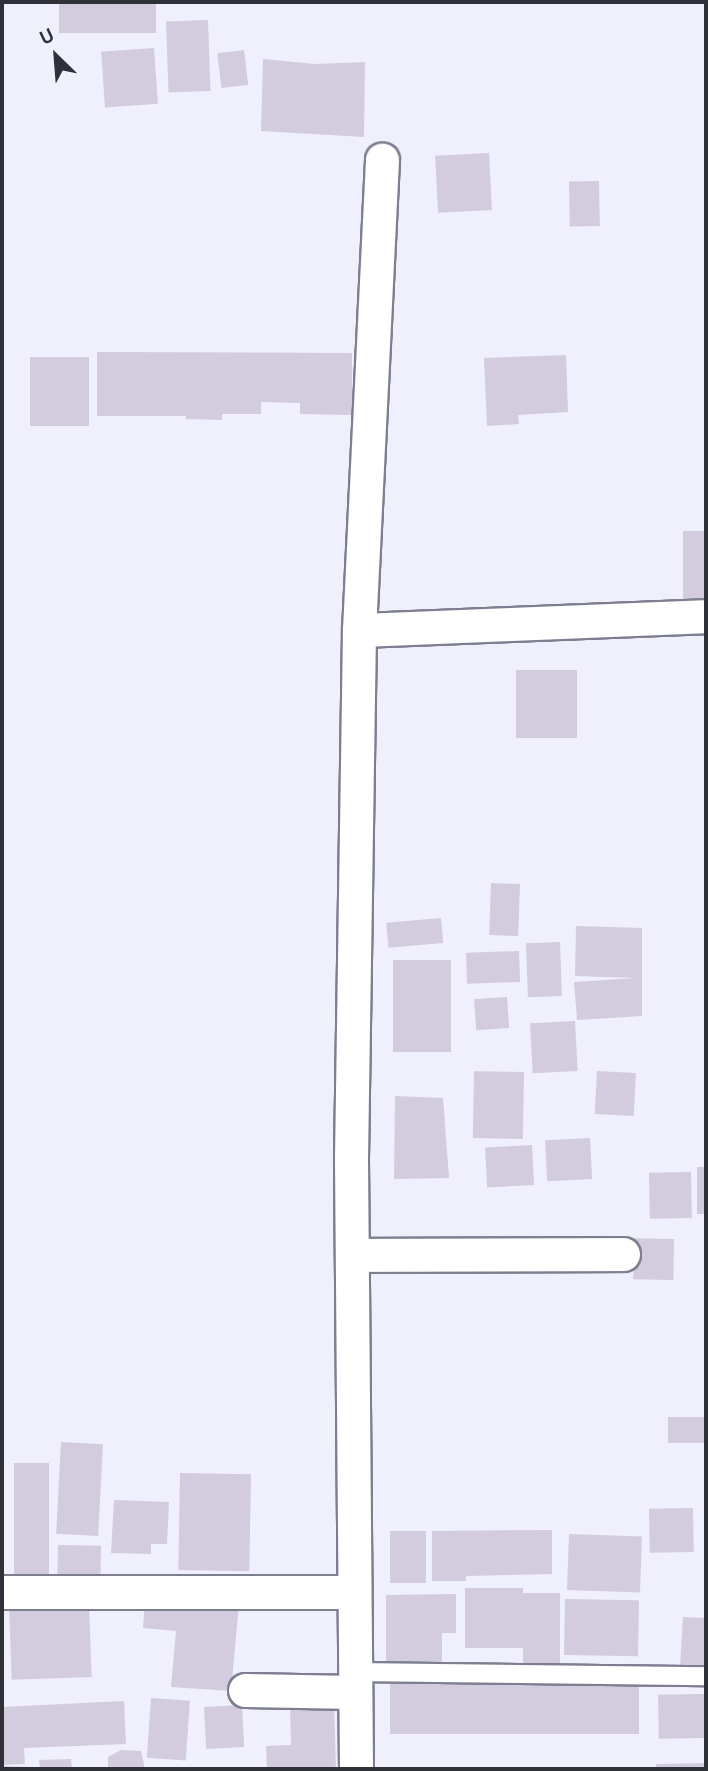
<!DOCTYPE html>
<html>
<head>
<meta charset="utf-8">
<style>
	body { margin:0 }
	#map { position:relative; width:708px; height:1771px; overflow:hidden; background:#eff0fc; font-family:"Space Grotesk",sans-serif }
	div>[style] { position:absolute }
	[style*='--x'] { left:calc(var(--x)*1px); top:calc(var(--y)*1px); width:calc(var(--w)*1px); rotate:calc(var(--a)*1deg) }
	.building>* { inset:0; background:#d3cbde; transform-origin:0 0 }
	.roads { filter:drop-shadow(2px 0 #7d7f91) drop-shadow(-2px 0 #7d7f91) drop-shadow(0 2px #7d7f91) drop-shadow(0 -2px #7d7f91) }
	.service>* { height:18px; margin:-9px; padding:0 9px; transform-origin:9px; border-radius:9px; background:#fff }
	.minor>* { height:33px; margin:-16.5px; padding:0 16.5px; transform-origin:16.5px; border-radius:16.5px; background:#fff }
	span { translate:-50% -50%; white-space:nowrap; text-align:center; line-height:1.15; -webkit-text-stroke:5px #eff0fc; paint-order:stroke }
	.frame { position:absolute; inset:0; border:4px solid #303138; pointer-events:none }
	.north { position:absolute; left:21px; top:21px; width:70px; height:70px; -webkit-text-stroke:5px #eff0fc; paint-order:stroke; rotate:335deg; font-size:19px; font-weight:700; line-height:28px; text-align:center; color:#303138 }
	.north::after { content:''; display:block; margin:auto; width:24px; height:32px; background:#303138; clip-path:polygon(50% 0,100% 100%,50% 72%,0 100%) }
</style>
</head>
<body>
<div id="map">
	<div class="building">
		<div style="left:59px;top:2px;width:97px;height:31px"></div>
		<div style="left:208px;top:20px;width:71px;height:42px;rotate:88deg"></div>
		<div style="left:154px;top:48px;width:56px;height:53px;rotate:86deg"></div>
		<div style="left:244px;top:50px;width:35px;height:27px;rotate:83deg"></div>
		<div style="clip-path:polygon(263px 59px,315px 64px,365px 62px,364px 137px,261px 131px)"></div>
		<div style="left:489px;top:153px;width:57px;height:54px;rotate:87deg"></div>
		<div style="left:599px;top:181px;width:45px;height:30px;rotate:89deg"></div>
		<div style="clip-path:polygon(97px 352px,352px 353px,352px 415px,300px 414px,300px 403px,261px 402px,261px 414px,222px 414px,222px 420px,186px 419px,186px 416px,97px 416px)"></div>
		<div style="clip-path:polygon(566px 355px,568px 412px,518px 415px,519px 424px,487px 426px,484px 358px)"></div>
		<div style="left:30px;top:357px;width:59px;height:69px"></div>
		<div style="left:683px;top:531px;width:23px;height:70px"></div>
		<div style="left:516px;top:670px;width:61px;height:68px"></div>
		<div style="left:491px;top:883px;width:29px;height:52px;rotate:2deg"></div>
		<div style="left:441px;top:918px;width:25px;height:55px;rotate:85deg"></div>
		<div style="clip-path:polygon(576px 926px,642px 928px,642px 1016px,577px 1020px,574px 982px,636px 978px,575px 976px)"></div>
		<div style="left:560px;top:942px;width:54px;height:34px;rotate:88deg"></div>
		<div style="left:519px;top:951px;width:31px;height:53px;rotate:88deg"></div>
		<div style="left:393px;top:960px;width:58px;height:92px"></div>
		<div style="left:507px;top:997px;width:31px;height:33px;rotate:86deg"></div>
		<div style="left:575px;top:1021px;width:50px;height:45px;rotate:87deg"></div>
		<div style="left:597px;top:1071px;width:39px;height:43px;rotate:3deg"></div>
		<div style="left:524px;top:1072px;width:67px;height:50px;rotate:91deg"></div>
		<div style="clip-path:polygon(395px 1096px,443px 1098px,449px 1178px,394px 1179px)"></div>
		<div style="left:590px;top:1138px;width:41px;height:45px;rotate:87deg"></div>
		<div style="left:532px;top:1145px;width:40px;height:47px;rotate:87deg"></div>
		<div style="left:697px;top:1167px;width:9px;height:47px"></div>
		<div style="left:691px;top:1172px;width:46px;height:42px;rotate:89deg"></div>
		<div style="left:674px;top:1239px;width:41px;height:40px;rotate:91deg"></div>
		<div style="left:668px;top:1417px;width:38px;height:26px"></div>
		<div style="left:61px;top:1442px;width:42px;height:92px;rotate:3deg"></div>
		<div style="left:14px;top:1463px;width:35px;height:113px"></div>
		<div style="left:180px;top:1473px;width:71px;height:97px;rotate:1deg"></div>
		<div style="clip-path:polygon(114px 1500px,169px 1502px,167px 1544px,151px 1544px,151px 1554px,111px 1553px)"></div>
		<div style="left:693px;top:1508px;width:44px;height:44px;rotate:89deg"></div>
		<div style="clip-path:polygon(552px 1530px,552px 1574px,466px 1576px,466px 1581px,432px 1581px,432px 1531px)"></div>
		<div style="left:426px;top:1531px;width:52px;height:36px;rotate:90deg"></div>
		<div style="left:569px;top:1534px;width:73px;height:56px;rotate:2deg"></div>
		<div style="left:58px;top:1545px;width:43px;height:31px;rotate:1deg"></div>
		<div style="clip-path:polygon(465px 1588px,523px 1588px,523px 1593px,560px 1593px,560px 1669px,523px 1669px,523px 1648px,465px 1648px)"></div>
		<div style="clip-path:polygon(456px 1594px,456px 1633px,442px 1633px,442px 1666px,386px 1666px,386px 1595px)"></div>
		<div style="clip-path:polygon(145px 1597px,239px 1604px,231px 1691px,171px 1687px,176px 1631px,143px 1628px)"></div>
		<div style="left:565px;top:1599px;width:74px;height:56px;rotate:1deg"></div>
		<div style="left:89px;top:1602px;width:75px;height:80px;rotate:88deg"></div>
		<div style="clip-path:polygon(683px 1617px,706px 1618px,706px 1684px,679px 1682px)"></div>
		<div style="left:639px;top:1675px;width:59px;height:249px;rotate:90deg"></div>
		<div style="left:704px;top:1694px;width:44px;height:46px;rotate:89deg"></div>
		<div style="left:151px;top:1698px;width:39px;height:60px;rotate:4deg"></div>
		<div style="clip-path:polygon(124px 1701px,126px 1744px,24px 1748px,25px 1764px,2px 1765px,2px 1707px)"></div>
		<div style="clip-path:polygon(334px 1704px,336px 1769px,267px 1769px,266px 1746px,291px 1745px,290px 1706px)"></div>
		<div style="left:242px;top:1705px;width:42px;height:38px;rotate:87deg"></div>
		<div style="clip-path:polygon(121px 1750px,141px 1751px,145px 1769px,108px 1769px,108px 1757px)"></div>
		<div style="clip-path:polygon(71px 1759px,72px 1769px,40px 1769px,39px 1760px)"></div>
		<div style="clip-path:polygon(706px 1763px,706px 1769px,656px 1769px,656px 1764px)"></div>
		<div style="clip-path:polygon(2px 1766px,32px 1767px,32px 1769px,2px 1769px)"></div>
	</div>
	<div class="roads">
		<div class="service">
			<div style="--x:355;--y:1672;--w:351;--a:0.7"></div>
		</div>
		<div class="minor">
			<div style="--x:359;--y:630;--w:347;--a:-2.3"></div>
			<div style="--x:352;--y:1255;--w:271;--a:-0.2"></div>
			<div style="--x:2;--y:1592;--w:352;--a:0"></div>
			<div style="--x:245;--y:1690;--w:110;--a:1"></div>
			<div style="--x:356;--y:1769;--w:611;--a:-90.47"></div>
			<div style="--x:351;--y:1158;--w:528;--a:-89.13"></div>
			<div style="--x:359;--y:630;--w:471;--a:-87.2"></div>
		</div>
	</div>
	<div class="frame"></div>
	<div class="north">U</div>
</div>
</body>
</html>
